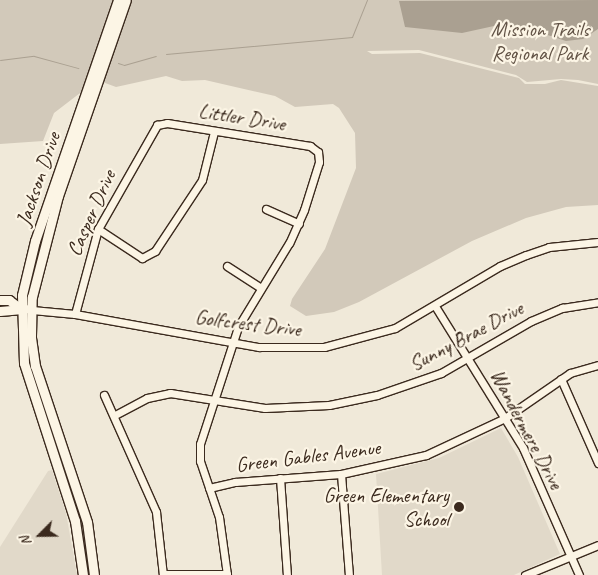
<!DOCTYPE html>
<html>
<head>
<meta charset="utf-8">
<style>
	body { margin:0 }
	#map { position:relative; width:598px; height:575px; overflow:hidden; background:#f0e9d9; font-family:Caveat,sans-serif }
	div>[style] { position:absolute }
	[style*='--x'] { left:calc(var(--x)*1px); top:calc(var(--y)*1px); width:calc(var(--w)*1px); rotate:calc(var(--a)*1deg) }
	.built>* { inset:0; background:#e1d9c9 }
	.green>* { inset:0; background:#d2c9ba }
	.water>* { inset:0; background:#aaa091 }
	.stream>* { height:1px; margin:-0.5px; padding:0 0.5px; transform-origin:0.5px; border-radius:0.5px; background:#aaa091 }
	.roads { filter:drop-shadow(1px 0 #3b2a1e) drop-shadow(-1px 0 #3b2a1e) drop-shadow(0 1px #3b2a1e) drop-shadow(0 -1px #3b2a1e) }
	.minor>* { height:7px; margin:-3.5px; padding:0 3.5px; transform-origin:3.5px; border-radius:3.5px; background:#fcf5e5 }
	.major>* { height:9px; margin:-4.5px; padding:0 4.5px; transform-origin:4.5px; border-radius:4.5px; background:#fcf5e5 }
	.dots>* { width:14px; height:14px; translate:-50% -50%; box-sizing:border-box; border:2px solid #fcf5e5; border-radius:50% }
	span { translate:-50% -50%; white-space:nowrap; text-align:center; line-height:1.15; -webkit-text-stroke:4.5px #fcf5e5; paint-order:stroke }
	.park-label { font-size:21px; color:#615245 }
	.street-label { font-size:21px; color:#3b2a1e }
	.poi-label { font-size:21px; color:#3b2a1e }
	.right { translate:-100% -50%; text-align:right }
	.north { position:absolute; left:15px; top:510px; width:50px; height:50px; -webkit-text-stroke:4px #fcf5e5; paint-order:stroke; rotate:247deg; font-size:14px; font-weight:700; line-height:20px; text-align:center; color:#3b2a1e }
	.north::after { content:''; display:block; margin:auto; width:18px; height:22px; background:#3b2a1e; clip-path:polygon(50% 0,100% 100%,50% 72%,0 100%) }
</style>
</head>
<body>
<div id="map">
	<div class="built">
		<div style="clip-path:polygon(501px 428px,518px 457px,560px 554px,514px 575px,382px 575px,376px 474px,439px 458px)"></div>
		<div style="clip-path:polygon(52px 470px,66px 513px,77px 575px,0 575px,0 547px,48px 471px)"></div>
	</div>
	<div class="green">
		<div style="clip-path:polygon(0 0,598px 0,598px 84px,578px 80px,561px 79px,527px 82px,516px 75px,419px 50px,367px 51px,372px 54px,420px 53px,519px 78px,525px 84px,545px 84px,561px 80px,598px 86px,598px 205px,566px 207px,526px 218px,472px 241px,359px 302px,334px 312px,306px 316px,290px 306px,292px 299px,325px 249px,356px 168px,355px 133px,339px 108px,333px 104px,295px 107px,275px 96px,205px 80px,182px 81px,166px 76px,116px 87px,97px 80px,54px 113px,43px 141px,0 144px)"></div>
	</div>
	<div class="water">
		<div style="clip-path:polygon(598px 0,598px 29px,583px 39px,566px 41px,526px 28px,494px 26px,462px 33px,405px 27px,399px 1px)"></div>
	</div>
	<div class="stream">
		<div style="--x:166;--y:54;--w:187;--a:-5.2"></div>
		<div style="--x:352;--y:37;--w:40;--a:-68"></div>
		<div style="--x:0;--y:60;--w:34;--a:-7"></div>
		<div style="--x:34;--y:56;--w:46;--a:15.3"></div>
		<div style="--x:118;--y:63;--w:6;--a:18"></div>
		<div style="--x:124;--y:65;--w:33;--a:-16"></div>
	</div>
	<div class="roads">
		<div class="minor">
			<div style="--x:266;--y:209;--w:36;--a:24"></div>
			<div style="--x:98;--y:229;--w:53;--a:33.4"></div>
			<div style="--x:142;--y:258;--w:15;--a:-28"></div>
			<div style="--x:155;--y:251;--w:85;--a:-56.5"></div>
			<div style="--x:202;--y:180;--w:49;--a:-76"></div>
			<div style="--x:227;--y:266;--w:40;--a:32.9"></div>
			<div style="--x:435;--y:306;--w:167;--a:58.2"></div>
			<div style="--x:523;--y:448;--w:139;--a:66.2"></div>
			<div style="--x:32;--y:310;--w:43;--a:5.3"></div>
			<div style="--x:75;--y:314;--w:187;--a:10.2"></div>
			<div style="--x:259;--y:347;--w:65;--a:0"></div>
			<div style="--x:324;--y:347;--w:73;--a:-15"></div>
			<div style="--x:395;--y:328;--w:122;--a:-30.6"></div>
			<div style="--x:500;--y:266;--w:28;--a:-23"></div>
			<div style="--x:526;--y:255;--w:24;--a:-19"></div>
			<div style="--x:549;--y:247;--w:49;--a:-5.8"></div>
			<div style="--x:75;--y:314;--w:88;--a:-74.9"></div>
			<div style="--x:98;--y:229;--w:120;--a:-60.4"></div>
			<div style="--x:157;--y:125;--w:10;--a:-11"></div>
			<div style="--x:167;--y:123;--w:145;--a:9.1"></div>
			<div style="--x:310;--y:146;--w:10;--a:37"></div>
			<div style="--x:318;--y:152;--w:10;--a:84"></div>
			<div style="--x:319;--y:162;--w:50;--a:107.4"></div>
			<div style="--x:304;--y:210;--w:36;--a:114"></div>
			<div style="--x:289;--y:243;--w:98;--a:121.3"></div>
			<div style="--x:238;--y:327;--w:123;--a:108"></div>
			<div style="--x:200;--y:444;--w:17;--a:90"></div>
			<div style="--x:200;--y:461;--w:59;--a:71.3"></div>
			<div style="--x:219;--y:517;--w:59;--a:82.1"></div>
			<div style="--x:561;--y:379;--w:92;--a:66.2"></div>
			<div style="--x:104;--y:395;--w:128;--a:66"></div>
			<div style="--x:156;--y:512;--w:63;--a:83.7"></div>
			<div style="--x:115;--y:415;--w:36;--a:-28"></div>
			<div style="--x:147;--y:398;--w:24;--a:-12"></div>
			<div style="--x:170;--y:393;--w:96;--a:9"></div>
			<div style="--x:265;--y:408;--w:64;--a:-2.7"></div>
			<div style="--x:329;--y:405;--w:49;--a:-11.8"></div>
			<div style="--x:377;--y:395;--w:68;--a:-19"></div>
			<div style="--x:441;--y:373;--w:104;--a:-30"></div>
			<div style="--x:531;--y:321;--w:34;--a:-23"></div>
			<div style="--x:562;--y:308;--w:36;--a:-9"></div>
			<div style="--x:341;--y:474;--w:101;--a:85.5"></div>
			<div style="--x:280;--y:478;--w:97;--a:85.9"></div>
			<div style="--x:209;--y:488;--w:27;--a:-13"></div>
			<div style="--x:235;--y:482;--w:106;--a:-4.3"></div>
			<div style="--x:341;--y:474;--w:87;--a:-12.6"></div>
			<div style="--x:426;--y:455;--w:87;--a:-25.1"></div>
			<div style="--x:505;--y:418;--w:79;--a:-34.7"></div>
			<div style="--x:570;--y:373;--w:29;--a:-16"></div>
			<div style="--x:163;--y:574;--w:64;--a:0"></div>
			<div style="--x:525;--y:575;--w:79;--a:-22.3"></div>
		</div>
		<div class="major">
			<div style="--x:0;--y:300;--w:9;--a:0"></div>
			<div style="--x:9;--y:300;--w:15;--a:37"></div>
			<div style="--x:0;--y:311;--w:25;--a:-5"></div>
			<div style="--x:83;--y:575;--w:55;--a:-98.4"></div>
			<div style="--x:75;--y:521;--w:166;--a:-107.9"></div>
			<div style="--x:24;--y:363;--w:68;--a:-91.7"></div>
			<div style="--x:22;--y:295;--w:56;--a:-76.5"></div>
			<div style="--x:35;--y:241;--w:255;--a:-71"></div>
			<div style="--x:94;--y:575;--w:53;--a:-97.5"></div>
			<div style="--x:87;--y:522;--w:164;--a:-108.4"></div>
			<div style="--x:35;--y:366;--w:30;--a:-98"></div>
			<div style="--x:31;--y:336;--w:39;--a:-89"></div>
			<div style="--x:32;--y:297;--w:104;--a:-75.6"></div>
			<div style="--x:58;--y:196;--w:207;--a:-70.9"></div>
		</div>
	</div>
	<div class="dots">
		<div style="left:459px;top:507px;background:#3b2a1e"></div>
	</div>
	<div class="park-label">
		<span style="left:540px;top:41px">Mission Trails<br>Regional Park</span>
	</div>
	<div class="street-label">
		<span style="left:242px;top:117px;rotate:9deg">Littler Drive</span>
		<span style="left:38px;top:179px;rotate:-71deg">Jackson Drive</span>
		<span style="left:91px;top:213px;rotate:-66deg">Casper Drive</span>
		<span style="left:248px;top:323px;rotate:7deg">Golfcrest Drive</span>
		<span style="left:466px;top:336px;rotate:-28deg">Sunny Brae Drive</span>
		<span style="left:527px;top:429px;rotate:62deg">Wandermere Drive</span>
		<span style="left:308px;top:456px;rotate:-7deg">Green Gables Avenue</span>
	</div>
	<div class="poi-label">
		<span class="right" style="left:449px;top:507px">Green Elementary<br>School</span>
	</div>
	<div class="north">N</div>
</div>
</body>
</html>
